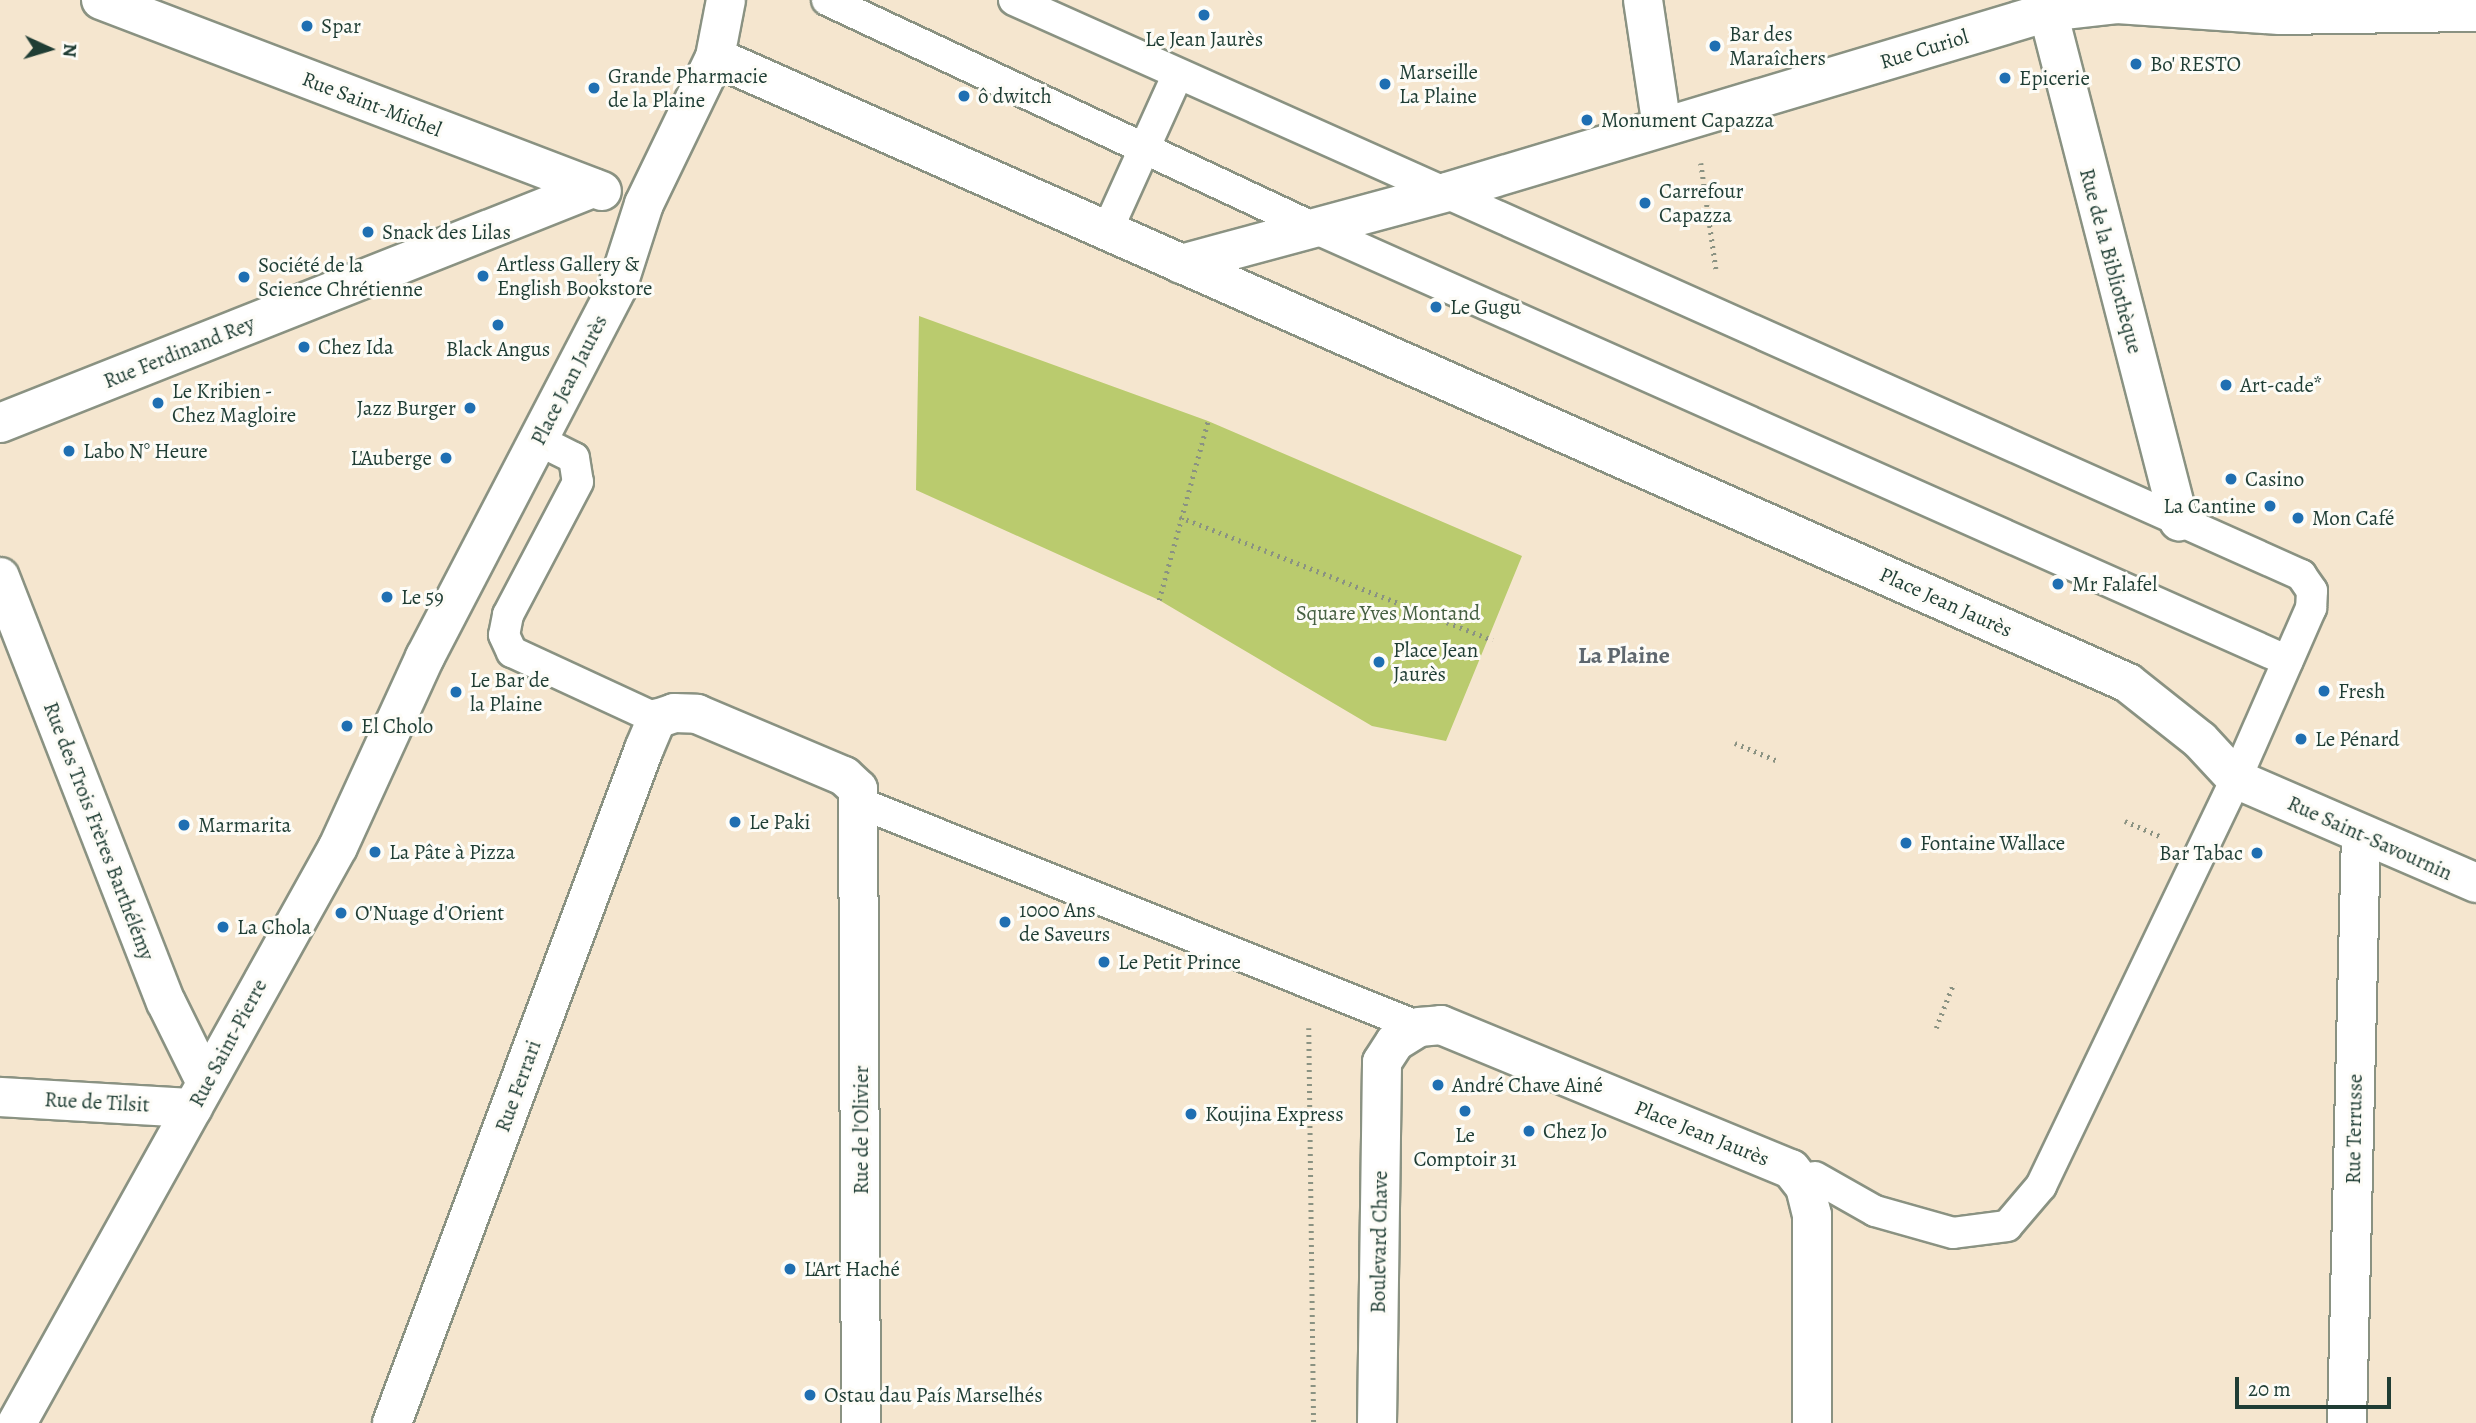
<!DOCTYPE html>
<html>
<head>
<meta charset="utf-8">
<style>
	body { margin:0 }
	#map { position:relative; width:2476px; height:1423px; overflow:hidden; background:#f5e6cf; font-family:Alegreya,serif }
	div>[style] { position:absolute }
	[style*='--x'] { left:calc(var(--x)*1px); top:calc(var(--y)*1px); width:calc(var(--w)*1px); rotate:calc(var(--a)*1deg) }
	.green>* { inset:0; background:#bacb6e }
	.path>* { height:4.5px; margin-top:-2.25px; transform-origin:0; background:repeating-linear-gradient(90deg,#8a9282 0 2px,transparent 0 7px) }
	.roads { filter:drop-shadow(2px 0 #8a9282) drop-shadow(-2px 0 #8a9282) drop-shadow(0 2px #8a9282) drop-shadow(0 -2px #8a9282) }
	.service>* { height:30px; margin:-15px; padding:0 15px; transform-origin:15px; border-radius:15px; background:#fff }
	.pedestrian>* { height:38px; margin:-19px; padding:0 19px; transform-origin:19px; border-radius:19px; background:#fff }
	.minor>* { height:38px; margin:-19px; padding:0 19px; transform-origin:19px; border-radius:19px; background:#fff }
	.tertiary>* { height:38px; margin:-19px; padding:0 19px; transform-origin:19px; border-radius:19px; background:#fff }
	.dots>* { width:19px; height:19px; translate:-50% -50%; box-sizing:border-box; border:4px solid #fdfcf7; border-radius:50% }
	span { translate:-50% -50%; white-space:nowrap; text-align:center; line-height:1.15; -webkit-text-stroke:6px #fdfcf7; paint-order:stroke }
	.poi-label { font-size:21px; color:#1f3d34 }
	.left { translate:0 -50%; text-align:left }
	.right { translate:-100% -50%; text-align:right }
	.street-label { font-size:21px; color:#1f3d34 }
	.park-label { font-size:21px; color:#466042 }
	.quarter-label { font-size:24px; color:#5e676e; font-weight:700 }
	.north { position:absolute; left:14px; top:14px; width:70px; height:70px; -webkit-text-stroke:5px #fdfcf7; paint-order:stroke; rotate:94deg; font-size:19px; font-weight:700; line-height:28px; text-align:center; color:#1f3d34 }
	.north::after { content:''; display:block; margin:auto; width:24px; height:32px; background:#1f3d34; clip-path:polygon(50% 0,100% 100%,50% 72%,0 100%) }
	.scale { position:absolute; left:2235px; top:1377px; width:156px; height:32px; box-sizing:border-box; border:4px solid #1f3d34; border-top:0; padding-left:9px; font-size:21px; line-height:24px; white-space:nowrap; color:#1f3d34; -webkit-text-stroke:5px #fdfcf7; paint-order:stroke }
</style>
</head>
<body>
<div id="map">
	<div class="green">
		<div style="clip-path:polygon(919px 316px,1208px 421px,1522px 556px,1446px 741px,1372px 726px,1159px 600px,916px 490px)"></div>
	</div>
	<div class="path">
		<div style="--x:1701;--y:163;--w:107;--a:81.9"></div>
		<div style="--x:1180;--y:517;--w:336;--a:21.5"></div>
		<div style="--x:1159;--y:600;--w:186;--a:-74.7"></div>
		<div style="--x:1735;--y:743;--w:47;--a:22.7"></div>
		<div style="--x:2125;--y:821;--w:40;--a:23.4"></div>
		<div style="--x:1309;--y:1028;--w:395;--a:89.3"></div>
		<div style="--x:1936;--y:1028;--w:49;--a:-68.6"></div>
	</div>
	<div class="roads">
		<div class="service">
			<div style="--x:827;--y:0;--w:533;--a:25.08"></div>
			<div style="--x:1310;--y:226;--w:1070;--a:23.98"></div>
			<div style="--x:1014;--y:0;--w:1410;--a:24.07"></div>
			<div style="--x:2301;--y:575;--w:19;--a:55"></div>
			<div style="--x:2312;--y:591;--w:17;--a:93"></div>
			<div style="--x:2311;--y:608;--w:187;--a:113.7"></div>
			<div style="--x:2236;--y:779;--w:451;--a:115.6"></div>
			<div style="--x:2041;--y:1186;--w:52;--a:130.4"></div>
			<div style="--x:2007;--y:1226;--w:54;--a:172.6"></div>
			<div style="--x:1953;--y:1233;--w:81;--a:-164.2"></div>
			<div style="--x:1875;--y:1211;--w:69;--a:-150.5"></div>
			<div style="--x:1107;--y:231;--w:170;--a:-65.7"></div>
			<div style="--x:538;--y:440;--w:40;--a:26.6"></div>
			<div style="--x:574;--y:458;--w:24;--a:81"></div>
			<div style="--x:578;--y:482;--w:150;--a:117.8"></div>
			<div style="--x:508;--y:615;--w:20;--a:101"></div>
			<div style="--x:504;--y:635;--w:19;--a:65"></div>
			<div style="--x:512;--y:652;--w:160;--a:24.8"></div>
			<div style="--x:860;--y:803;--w:602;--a:21.84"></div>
		</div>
		<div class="pedestrian">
			<div style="--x:2048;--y:12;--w:526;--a:75.57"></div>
		</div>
		<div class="minor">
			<div style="--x:1643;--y:0;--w:128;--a:81.5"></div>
			<div style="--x:715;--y:57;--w:58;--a:-79.1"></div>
			<div style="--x:1181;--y:264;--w:276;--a:-15.1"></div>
			<div style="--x:1447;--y:192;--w:627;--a:-16.67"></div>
			<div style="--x:2048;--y:12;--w:69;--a:-6.6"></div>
			<div style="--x:2117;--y:4;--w:163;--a:3.9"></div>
			<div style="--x:2280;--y:15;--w:196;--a:-0.9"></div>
			<div style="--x:0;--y:1097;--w:193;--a:3.3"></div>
			<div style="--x:392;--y:1423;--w:720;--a:-69.5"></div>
			<div style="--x:644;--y:749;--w:33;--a:-67"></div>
			<div style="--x:657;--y:719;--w:18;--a:-19"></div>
			<div style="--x:674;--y:713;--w:23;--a:2"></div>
			<div style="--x:697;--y:714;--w:160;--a:22.9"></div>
			<div style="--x:844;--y:776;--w:19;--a:43"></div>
			<div style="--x:858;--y:789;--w:634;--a:89.73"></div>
			<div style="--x:1377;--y:1423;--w:361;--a:-89.2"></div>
			<div style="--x:1382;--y:1062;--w:24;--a:-57"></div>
			<div style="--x:1395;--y:1042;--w:28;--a:-32"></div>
			<div style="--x:1419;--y:1027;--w:22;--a:-5"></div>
			<div style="--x:1441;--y:1025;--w:378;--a:22.4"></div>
			<div style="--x:1791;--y:1169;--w:23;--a:52"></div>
			<div style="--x:1805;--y:1187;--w:29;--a:76"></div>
			<div style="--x:1812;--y:1215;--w:208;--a:90"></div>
			<div style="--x:2347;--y:1423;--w:588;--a:-88.64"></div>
		</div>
		<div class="tertiary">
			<div style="--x:101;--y:0;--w:536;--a:20.87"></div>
			<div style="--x:0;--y:423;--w:638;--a:-21.62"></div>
			<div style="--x:0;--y:577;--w:456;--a:68.7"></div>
			<div style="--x:166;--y:1002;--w:90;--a:63.7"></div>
			<div style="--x:17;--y:1423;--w:659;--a:-60.87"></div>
			<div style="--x:338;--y:847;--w:209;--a:-65.4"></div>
			<div style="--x:425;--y:657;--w:416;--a:-62.5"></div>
			<div style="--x:617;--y:288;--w:88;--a:-72.2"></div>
			<div style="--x:644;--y:204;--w:163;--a:-64.2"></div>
			<div style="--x:715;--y:57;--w:1545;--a:23.89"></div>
			<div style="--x:2128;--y:683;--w:92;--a:38.4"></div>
			<div style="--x:2200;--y:740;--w:53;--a:47.3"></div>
			<div style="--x:2236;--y:779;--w:262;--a:23.4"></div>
		</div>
	</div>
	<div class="dots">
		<div style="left:1204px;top:15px;background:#1f6fb2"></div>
		<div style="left:307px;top:26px;background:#1f6fb2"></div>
		<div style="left:1715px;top:46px;background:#1f6fb2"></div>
		<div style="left:2136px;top:64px;background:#1f6fb2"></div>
		<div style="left:2005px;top:78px;background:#1f6fb2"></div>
		<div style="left:1385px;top:84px;background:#1f6fb2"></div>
		<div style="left:594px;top:88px;background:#1f6fb2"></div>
		<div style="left:964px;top:96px;background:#1f6fb2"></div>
		<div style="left:1587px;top:120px;background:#1f6fb2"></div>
		<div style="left:1645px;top:203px;background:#1f6fb2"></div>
		<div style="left:368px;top:232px;background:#1f6fb2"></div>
		<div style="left:483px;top:276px;background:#1f6fb2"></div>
		<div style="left:244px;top:277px;background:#1f6fb2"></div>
		<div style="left:1436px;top:307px;background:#1f6fb2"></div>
		<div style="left:498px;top:325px;background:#1f6fb2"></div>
		<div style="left:304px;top:347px;background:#1f6fb2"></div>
		<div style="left:2226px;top:385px;background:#1f6fb2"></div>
		<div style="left:158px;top:403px;background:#1f6fb2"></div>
		<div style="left:470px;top:408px;background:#1f6fb2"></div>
		<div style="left:69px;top:451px;background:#1f6fb2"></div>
		<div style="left:446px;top:458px;background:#1f6fb2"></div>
		<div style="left:2231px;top:479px;background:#1f6fb2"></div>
		<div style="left:2270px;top:506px;background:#1f6fb2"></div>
		<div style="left:2298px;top:518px;background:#1f6fb2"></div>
		<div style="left:2058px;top:584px;background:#1f6fb2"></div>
		<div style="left:387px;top:597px;background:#1f6fb2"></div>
		<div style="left:1379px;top:662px;background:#1f6fb2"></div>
		<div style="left:2324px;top:691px;background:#1f6fb2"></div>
		<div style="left:456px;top:692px;background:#1f6fb2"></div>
		<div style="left:347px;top:726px;background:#1f6fb2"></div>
		<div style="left:2301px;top:739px;background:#1f6fb2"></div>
		<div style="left:735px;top:822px;background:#1f6fb2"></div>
		<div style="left:184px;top:825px;background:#1f6fb2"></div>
		<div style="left:1906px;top:843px;background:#1f6fb2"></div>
		<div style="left:375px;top:852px;background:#1f6fb2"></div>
		<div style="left:2257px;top:853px;background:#1f6fb2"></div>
		<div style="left:341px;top:913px;background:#1f6fb2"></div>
		<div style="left:1005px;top:922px;background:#1f6fb2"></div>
		<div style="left:223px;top:927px;background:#1f6fb2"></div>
		<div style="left:1104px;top:962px;background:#1f6fb2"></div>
		<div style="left:1438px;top:1085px;background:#1f6fb2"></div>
		<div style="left:1465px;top:1111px;background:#1f6fb2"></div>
		<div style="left:1191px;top:1114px;background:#1f6fb2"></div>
		<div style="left:1529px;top:1131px;background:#1f6fb2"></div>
		<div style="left:790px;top:1269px;background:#1f6fb2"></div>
		<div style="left:810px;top:1395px;background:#1f6fb2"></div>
	</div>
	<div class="poi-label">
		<span class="left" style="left:321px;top:26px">Spar</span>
		<span class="left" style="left:1729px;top:46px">Bar des<br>Maraîchers</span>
		<span style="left:1204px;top:39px">Le Jean Jaurès</span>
		<span class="left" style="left:2150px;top:64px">Bo' RESTO</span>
		<span class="left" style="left:1399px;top:84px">Marseille<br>La Plaine</span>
		<span class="left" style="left:608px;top:88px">Grande Pharmacie<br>de la Plaine</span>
		<span class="left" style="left:2019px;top:78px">Epicerie</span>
		<span class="left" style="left:978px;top:96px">ô dwitch</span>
		<span class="left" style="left:1601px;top:120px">Monument Capazza</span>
		<span class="left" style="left:1659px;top:203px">Carrefour<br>Capazza</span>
		<span class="left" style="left:382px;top:232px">Snack des Lilas</span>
		<span class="left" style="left:497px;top:276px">Artless Gallery &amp;<br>English Bookstore</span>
		<span class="left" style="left:258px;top:277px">Société de la<br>Science Chrétienne</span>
		<span class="left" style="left:1450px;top:307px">Le Gugu</span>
		<span class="left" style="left:318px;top:347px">Chez Ida</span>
		<span style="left:498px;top:349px">Black Angus</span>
		<span class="left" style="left:2240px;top:385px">Art-cade*</span>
		<span class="left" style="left:172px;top:403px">Le Kribien -<br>Chez Magloire</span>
		<span class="right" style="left:456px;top:408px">Jazz Burger</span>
		<span class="left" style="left:83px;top:451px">Labo N° Heure</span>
		<span class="right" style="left:432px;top:458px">L'Auberge</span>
		<span class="left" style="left:2245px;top:479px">Casino</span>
		<span class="right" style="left:2256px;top:506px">La Cantine</span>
		<span class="left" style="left:2312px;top:518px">Mon Café</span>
		<span class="left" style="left:2072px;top:584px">Mr Falafel</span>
		<span class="left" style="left:401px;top:597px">Le 59</span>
		<span class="left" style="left:1393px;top:662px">Place Jean<br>Jaurès</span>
		<span class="left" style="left:470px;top:692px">Le Bar de<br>la Plaine</span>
		<span class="left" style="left:2338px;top:691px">Fresh</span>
		<span class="left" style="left:361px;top:726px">El Cholo</span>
		<span class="left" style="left:2315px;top:739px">Le Pénard</span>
		<span class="left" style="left:749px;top:822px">Le Paki</span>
		<span class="left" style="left:198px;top:825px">Marmarita</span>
		<span class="left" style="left:1920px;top:843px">Fontaine Wallace</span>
		<span class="left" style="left:389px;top:852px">La Pâte à Pizza</span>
		<span class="right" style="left:2243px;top:853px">Bar Tabac</span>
		<span class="left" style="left:1019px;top:922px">1000 Ans<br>de Saveurs</span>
		<span class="left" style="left:355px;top:913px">O'Nuage d'Orient</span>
		<span class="left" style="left:237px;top:927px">La Chola</span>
		<span class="left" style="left:1118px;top:962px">Le Petit Prince</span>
		<span class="left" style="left:1452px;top:1085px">André Chave Ainé</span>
		<span class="left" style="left:1205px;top:1114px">Koujina Express</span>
		<span class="left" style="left:1543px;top:1131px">Chez Jo</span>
		<span style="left:1465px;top:1147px">Le<br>Comptoir 31</span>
		<span class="left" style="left:804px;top:1269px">L'Art Haché</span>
		<span class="left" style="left:824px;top:1395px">Ostau dau País Marselhés</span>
	</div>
	<div class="street-label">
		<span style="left:1924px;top:49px;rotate:-17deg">Rue Curiol</span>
		<span style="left:372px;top:104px;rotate:21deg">Rue Saint-Michel</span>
		<span style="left:2111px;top:261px;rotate:75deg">Rue de la Bibliothèque</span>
		<span style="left:179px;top:352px;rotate:-22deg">Rue Ferdinand Rey</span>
		<span style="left:569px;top:380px;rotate:-63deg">Place Jean Jaurès</span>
		<span style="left:1946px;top:602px;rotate:24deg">Place Jean Jaurès</span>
		<span style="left:99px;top:831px;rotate:69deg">Rue des Trois Frères Barthélémy</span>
		<span style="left:2370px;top:838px;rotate:24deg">Rue Saint-Savournin</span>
		<span style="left:228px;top:1043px;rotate:-62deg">Rue Saint-Pierre</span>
		<span style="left:518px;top:1086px;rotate:-70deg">Rue Ferrari</span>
		<span style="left:97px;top:1102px;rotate:3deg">Rue de Tilsit</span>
		<span style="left:2354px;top:1129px;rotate:-89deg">Rue Terrusse</span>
		<span style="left:861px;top:1130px;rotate:-90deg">Rue de l'Olivier</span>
		<span style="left:1702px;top:1133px;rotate:22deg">Place Jean Jaurès</span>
		<span style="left:1379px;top:1242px;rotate:-89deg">Boulevard Chave</span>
	</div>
	<div class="park-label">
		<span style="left:1388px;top:613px">Square Yves Montand</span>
	</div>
	<div class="quarter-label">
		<span style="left:1624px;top:656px">La Plaine</span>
	</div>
	<div class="north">N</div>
	<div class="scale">20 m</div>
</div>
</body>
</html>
